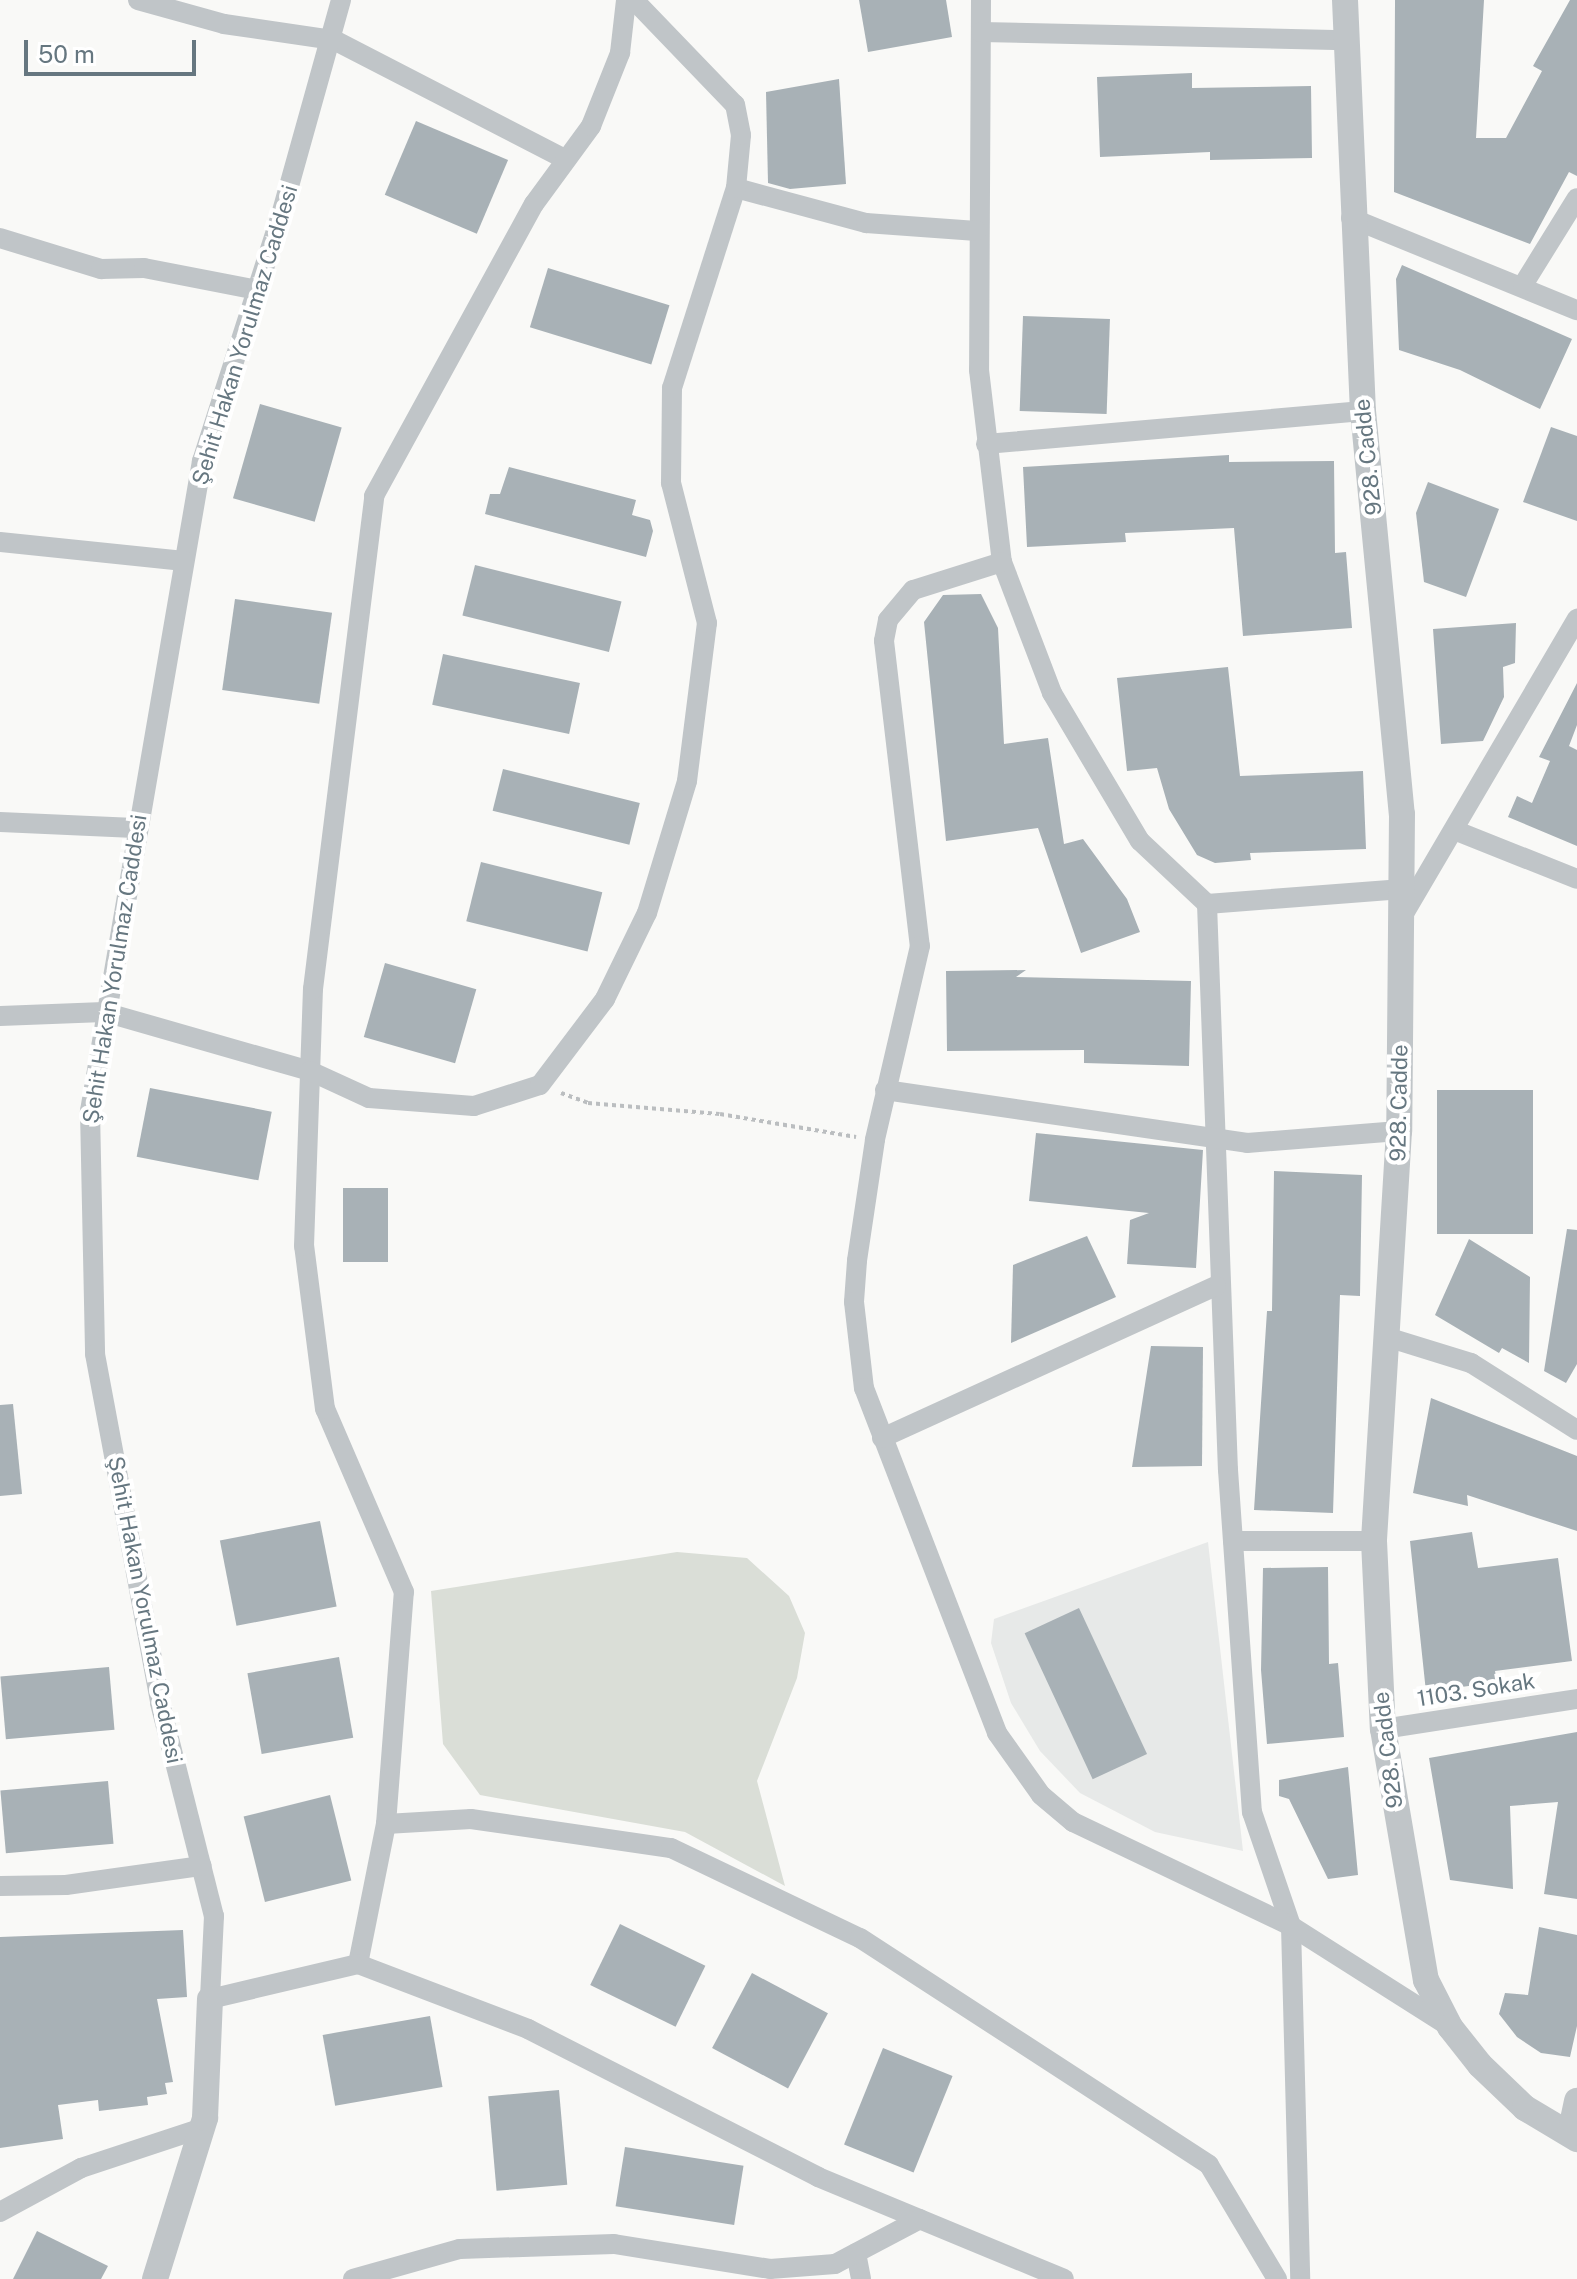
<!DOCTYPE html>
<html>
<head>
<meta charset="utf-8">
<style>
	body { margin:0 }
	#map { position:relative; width:1577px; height:2279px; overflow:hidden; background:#f9f9f7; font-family:"Public Sans",sans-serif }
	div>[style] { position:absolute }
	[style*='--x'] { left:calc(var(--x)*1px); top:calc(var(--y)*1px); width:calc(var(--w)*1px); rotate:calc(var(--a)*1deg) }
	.built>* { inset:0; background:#e7e9e8 }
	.green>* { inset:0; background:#daded7 }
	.building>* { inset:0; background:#a8b1b6; transform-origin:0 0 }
	.path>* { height:4px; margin-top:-2px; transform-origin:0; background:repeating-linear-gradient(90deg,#bbbec0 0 4px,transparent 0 8px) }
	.minor>* { height:20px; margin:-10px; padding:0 10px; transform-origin:10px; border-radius:10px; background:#c0c5c8 }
	.tertiary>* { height:26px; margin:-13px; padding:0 13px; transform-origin:13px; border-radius:13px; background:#c0c5c8 }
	span { translate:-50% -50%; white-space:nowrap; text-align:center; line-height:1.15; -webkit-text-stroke:8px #fff; paint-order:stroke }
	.street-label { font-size:22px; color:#667780 }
	.scale { position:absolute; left:24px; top:40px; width:172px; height:36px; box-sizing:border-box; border:4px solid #667780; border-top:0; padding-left:10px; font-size:24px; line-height:28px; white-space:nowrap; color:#667780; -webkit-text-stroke:6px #fff; paint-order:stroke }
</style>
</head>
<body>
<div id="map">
	<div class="built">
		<div style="clip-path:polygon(1208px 1542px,1243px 1851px,1155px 1832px,1080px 1793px,1040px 1751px,1011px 1703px,991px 1643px,994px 1619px)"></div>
	</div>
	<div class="green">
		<div style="clip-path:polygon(677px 1552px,747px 1558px,789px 1596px,805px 1633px,797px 1678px,757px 1781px,785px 1886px,685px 1832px,480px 1795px,443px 1744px,431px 1591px)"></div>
	</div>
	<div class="building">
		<div style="clip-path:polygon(859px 0,946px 0,952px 37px,868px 52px)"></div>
		<div style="clip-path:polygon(1395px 0,1484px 0,1476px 138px,1506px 138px,1542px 71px,1533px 66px,1570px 0,1577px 0,1577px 176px,1569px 172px,1530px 244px,1394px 192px)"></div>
		<div style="clip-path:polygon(1192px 73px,1192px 88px,1311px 86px,1312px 158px,1210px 160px,1210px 152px,1100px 157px,1097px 77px)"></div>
		<div style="clip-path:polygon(839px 79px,846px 184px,790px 189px,768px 183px,766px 92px)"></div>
		<div style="left:416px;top:121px;width:100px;height:80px;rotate:23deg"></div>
		<div style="clip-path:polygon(1402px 265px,1572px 339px,1540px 409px,1460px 370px,1399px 350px,1396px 279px)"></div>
		<div style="left:548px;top:268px;width:127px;height:62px;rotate:17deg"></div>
		<div style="left:1023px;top:316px;width:87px;height:95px;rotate:2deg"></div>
		<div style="left:260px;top:404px;width:85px;height:98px;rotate:16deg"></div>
		<div style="clip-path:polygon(1551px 427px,1577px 436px,1577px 521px,1523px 502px)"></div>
		<div style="clip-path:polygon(1229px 455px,1229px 462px,1334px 461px,1335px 553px,1346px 552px,1352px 628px,1243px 636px,1234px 528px,1125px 533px,1126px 542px,1027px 547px,1023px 467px)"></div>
		<div style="clip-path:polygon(509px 467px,636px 500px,632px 515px,650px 520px,653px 531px,646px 557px,485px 514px,490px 494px,500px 494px)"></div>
		<div style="clip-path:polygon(1428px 482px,1499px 509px,1466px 597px,1424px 582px,1416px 513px)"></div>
		<div style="left:475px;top:565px;width:151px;height:52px;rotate:14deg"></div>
		<div style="clip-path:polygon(981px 594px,998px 628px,1004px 744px,1048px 738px,1064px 844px,1083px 839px,1127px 899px,1140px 932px,1081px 953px,1038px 828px,946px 841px,924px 622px,943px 595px)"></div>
		<div style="left:235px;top:599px;width:98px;height:92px;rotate:8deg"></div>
		<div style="clip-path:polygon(1516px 623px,1515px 663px,1503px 667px,1504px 697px,1483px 741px,1441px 744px,1433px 629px)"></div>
		<div style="left:443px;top:654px;width:140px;height:52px;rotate:12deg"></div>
		<div style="clip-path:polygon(1228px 667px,1240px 776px,1363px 771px,1366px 849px,1250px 853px,1251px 860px,1215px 863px,1197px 855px,1169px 809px,1157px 768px,1127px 771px,1117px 678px)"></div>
		<div style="clip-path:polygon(1577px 683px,1577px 725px,1569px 746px,1577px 750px,1577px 846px,1508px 817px,1517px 796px,1532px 803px,1550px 761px,1539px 757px)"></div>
		<div style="left:503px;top:769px;width:141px;height:43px;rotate:14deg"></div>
		<div style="left:481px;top:862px;width:125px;height:61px;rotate:14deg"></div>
		<div style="left:385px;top:963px;width:95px;height:77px;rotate:16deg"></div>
		<div style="clip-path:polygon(1026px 970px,1016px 977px,1191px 981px,1189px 1066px,1084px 1063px,1084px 1050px,947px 1051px,946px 971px)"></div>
		<div style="left:150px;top:1088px;width:124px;height:70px;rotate:11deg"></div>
		<div style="left:1437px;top:1090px;width:96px;height:144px"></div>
		<div style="clip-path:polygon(1036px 1133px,1203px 1150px,1196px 1268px,1127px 1264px,1130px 1220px,1149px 1213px,1029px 1201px)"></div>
		<div style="clip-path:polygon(1274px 1171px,1362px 1175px,1360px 1296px,1340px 1295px,1333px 1513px,1254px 1510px,1267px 1311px,1272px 1311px)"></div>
		<div style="left:388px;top:1188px;width:74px;height:45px;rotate:90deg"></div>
		<div style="clip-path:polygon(1567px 1229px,1577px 1230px,1577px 1364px,1566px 1383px,1544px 1371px)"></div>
		<div style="clip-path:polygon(1087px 1236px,1116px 1297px,1011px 1343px,1013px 1265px)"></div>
		<div style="clip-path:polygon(1469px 1239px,1530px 1277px,1529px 1363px,1502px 1348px,1499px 1353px,1435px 1315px)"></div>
		<div style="clip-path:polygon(1151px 1346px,1203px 1347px,1202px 1466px,1132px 1467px)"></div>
		<div style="clip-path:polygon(1431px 1398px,1577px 1456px,1577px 1531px,1467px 1495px,1468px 1506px,1413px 1493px)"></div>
		<div style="clip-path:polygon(13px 1404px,22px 1494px,0 1496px,0 1405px)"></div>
		<div style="left:320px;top:1521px;width:87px;height:102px;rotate:79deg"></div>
		<div style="clip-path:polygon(1472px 1532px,1478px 1568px,1558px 1558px,1572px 1661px,1495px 1671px,1497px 1682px,1426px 1692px,1410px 1541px)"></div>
		<div style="clip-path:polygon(1328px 1567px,1329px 1664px,1338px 1663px,1344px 1737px,1267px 1744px,1261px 1670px,1263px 1568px)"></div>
		<div style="left:1079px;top:1608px;width:161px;height:60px;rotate:65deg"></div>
		<div style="left:339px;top:1657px;width:82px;height:93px;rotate:80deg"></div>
		<div style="left:109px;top:1667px;width:63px;height:109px;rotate:85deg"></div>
		<div style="clip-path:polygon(1577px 1732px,1577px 1899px,1544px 1894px,1558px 1802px,1510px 1806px,1513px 1889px,1450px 1880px,1429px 1758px)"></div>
		<div style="clip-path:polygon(1348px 1767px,1358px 1875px,1328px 1879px,1289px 1799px,1279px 1796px,1279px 1780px)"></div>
		<div style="left:108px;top:1781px;width:63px;height:108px;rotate:85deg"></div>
		<div style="left:330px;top:1795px;width:88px;height:89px;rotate:76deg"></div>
		<div style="left:620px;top:1924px;width:95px;height:68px;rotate:26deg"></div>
		<div style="clip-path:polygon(1539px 1927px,1577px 1935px,1577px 2026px,1570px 2057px,1541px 2053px,1517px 2037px,1499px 2014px,1505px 1993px,1528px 1995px)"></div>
		<div style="clip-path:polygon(183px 1930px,187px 1997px,157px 1999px,173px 2082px,165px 2083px,167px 2094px,147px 2097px,148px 2105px,99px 2111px,98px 2100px,58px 2105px,63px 2139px,0 2148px,0 1937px)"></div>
		<div style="left:752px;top:1973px;width:86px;height:85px;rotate:28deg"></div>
		<div style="left:430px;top:2016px;width:72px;height:109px;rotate:80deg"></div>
		<div style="left:883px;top:2048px;width:75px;height:104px;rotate:22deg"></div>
		<div style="left:559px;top:2090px;width:95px;height:71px;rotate:85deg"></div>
		<div style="left:625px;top:2147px;width:120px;height:60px;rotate:9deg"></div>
		<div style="clip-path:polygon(37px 2231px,108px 2266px,101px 2279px,13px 2279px)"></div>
	</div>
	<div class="path">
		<div style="--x:561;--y:1093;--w:29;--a:20"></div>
		<div style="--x:588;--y:1103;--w:132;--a:4.8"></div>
		<div style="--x:720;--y:1114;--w:138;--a:9.6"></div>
	</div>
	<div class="minor">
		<div style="--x:138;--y:0;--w:89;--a:15.6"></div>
		<div style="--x:224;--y:24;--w:111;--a:8.3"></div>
		<div style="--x:334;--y:40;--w:261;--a:27.3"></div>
		<div style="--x:341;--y:0;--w:220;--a:105.6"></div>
		<div style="--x:282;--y:212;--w:262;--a:107.8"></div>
		<div style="--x:202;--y:461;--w:660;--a:99.78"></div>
		<div style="--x:90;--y:1111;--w:243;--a:88.8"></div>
		<div style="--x:95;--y:1354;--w:355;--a:79.4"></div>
		<div style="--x:160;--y:1703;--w:220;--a:75.8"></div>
		<div style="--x:214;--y:1916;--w:83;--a:92.8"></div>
		<div style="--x:210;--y:1999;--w:152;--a:-13.3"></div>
		<div style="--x:358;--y:1964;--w:143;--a:-78.7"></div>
		<div style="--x:386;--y:1824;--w:233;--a:-85.6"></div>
		<div style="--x:404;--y:1592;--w:199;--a:-113.3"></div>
		<div style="--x:325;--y:1409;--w:164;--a:-97.3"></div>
		<div style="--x:304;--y:1246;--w:257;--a:-88"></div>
		<div style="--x:313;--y:989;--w:497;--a:-82.9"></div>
		<div style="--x:374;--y:496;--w:333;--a:-61.3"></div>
		<div style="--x:534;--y:204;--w:97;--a:-53.8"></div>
		<div style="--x:591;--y:126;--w:79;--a:-68.3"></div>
		<div style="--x:620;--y:53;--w:53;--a:-83.5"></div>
		<div style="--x:981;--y:0;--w:370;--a:90.3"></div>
		<div style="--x:979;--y:370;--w:193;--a:83.2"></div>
		<div style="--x:1002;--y:562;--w:140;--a:69.1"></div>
		<div style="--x:1052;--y:693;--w:172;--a:59.3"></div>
		<div style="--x:1140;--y:841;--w:92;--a:43.2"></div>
		<div style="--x:1207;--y:904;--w:566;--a:87.88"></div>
		<div style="--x:1228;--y:1470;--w:343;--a:86"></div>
		<div style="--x:1252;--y:1812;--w:120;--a:71.1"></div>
		<div style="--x:1291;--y:1926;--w:353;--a:88.5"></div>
		<div style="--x:981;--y:32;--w:364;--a:1.3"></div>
		<div style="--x:736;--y:188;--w:135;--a:15.1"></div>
		<div style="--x:866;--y:223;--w:111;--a:4.1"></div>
		<div style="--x:1351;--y:218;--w:244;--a:22.2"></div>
		<div style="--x:0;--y:238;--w:106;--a:17.1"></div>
		<div style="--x:101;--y:269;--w:43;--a:-1.3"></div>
		<div style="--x:144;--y:268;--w:115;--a:11"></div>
		<div style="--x:1523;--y:285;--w:102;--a:-58.2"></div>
		<div style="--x:986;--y:444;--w:378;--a:-5"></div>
		<div style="--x:0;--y:542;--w:185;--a:5.9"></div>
		<div style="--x:1002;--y:562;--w:93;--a:162.5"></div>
		<div style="--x:913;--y:590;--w:39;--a:130"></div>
		<div style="--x:888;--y:620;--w:21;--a:101"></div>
		<div style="--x:884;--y:641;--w:307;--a:83.3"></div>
		<div style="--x:920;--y:946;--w:199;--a:103.1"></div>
		<div style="--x:875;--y:1140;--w:122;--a:98.5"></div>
		<div style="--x:857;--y:1261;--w:41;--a:94.2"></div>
		<div style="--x:854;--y:1302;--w:87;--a:83.4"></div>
		<div style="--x:864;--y:1388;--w:370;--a:68.9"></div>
		<div style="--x:997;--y:1733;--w:76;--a:54.6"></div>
		<div style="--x:1041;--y:1795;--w:42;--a:40.2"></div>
		<div style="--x:1073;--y:1822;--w:242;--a:25.5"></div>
		<div style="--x:1291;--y:1926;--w:188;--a:32.4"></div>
		<div style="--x:0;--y:822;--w:135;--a:2.5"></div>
		<div style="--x:1454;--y:830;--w:132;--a:21.7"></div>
		<div style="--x:1207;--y:904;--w:196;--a:-4.4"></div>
		<div style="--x:1402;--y:917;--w:346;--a:-59.6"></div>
		<div style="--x:0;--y:1016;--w:104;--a:-2.2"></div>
		<div style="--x:104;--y:1012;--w:214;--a:16"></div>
		<div style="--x:310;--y:1071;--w:65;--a:24.6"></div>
		<div style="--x:369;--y:1098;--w:105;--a:4.4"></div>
		<div style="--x:474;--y:1106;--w:69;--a:-17.7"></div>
		<div style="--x:540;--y:1085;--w:108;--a:-52.9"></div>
		<div style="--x:605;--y:999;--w:96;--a:-64"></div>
		<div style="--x:647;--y:913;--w:138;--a:-73.1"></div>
		<div style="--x:687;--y:781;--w:159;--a:-82.8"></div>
		<div style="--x:707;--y:623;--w:145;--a:-104.4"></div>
		<div style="--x:671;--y:483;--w:95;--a:-89.4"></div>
		<div style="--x:672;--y:388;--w:210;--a:-72.3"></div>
		<div style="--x:736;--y:188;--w:53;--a:-84.6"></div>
		<div style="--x:741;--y:135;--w:31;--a:-101"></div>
		<div style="--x:735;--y:105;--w:146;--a:-133.9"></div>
		<div style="--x:885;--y:1090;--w:366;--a:8.3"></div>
		<div style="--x:1247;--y:1143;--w:152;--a:-4.5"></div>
		<div style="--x:1390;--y:1338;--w:85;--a:17.2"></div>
		<div style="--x:1471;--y:1363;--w:125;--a:32.3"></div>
		<div style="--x:882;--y:1438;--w:367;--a:-24.5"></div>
		<div style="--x:1233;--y:1541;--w:141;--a:0"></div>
		<div style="--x:1383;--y:1729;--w:196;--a:-8.8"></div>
		<div style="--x:386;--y:1824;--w:85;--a:-3.4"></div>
		<div style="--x:471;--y:1819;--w:202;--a:8.3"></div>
		<div style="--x:671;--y:1848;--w:209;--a:25.5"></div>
		<div style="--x:860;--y:1938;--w:416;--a:33"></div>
		<div style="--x:1209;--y:2165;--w:133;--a:59.2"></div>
		<div style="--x:0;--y:1886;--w:66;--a:-0.9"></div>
		<div style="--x:66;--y:1885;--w:137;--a:-8"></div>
		<div style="--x:358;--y:1964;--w:182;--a:20.9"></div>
		<div style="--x:528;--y:2029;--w:326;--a:27"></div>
		<div style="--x:818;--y:2177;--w:266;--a:22.5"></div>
		<div style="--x:0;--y:2212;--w:92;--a:-28.5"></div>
		<div style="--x:81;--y:2168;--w:127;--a:-18.3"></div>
		<div style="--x:856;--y:2253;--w:26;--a:79"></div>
		<div style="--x:353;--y:2279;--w:111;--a:-15.7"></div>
		<div style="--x:460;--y:2249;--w:154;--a:-1.9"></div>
		<div style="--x:614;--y:2244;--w:158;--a:9.1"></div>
		<div style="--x:770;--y:2269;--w:65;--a:-4.4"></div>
		<div style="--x:835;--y:2264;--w:96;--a:-27.9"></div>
	</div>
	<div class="tertiary">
		<div style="--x:1345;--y:0;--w:411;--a:87.5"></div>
		<div style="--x:1363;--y:411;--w:405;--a:84.5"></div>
		<div style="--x:1402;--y:814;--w:317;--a:90.5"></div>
		<div style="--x:1399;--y:1131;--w:411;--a:93.5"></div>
		<div style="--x:1374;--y:1541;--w:188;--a:87.3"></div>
		<div style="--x:1383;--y:1729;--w:255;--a:80.3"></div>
		<div style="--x:1426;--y:1980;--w:53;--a:62.9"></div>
		<div style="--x:1450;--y:2027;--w:48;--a:51.7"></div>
		<div style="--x:1480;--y:2065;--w:62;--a:43.7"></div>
		<div style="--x:1525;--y:2108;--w:61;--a:30.8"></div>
		<div style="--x:1570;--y:2134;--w:34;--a:-78"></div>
		<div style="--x:155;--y:2279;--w:169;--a:-72.7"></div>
		<div style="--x:205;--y:2118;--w:119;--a:-87.6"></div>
	</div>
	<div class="street-label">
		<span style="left:245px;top:335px;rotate:-73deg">Şehit Hakan Yorulmaz Caddesi</span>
		<span style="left:1368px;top:457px;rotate:-96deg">928. Cadde</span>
		<span style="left:115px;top:969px;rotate:-81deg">Şehit Hakan Yorulmaz Caddesi</span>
		<span style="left:1399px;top:1103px;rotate:-89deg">928. Cadde</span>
		<span style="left:145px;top:1610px;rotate:79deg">Şehit Hakan Yorulmaz Caddesi</span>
		<span style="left:1476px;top:1690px;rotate:-9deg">1103. Sokak</span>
		<span style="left:1388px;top:1750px;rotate:-97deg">928. Cadde</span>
	</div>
	<div class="scale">50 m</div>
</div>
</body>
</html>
